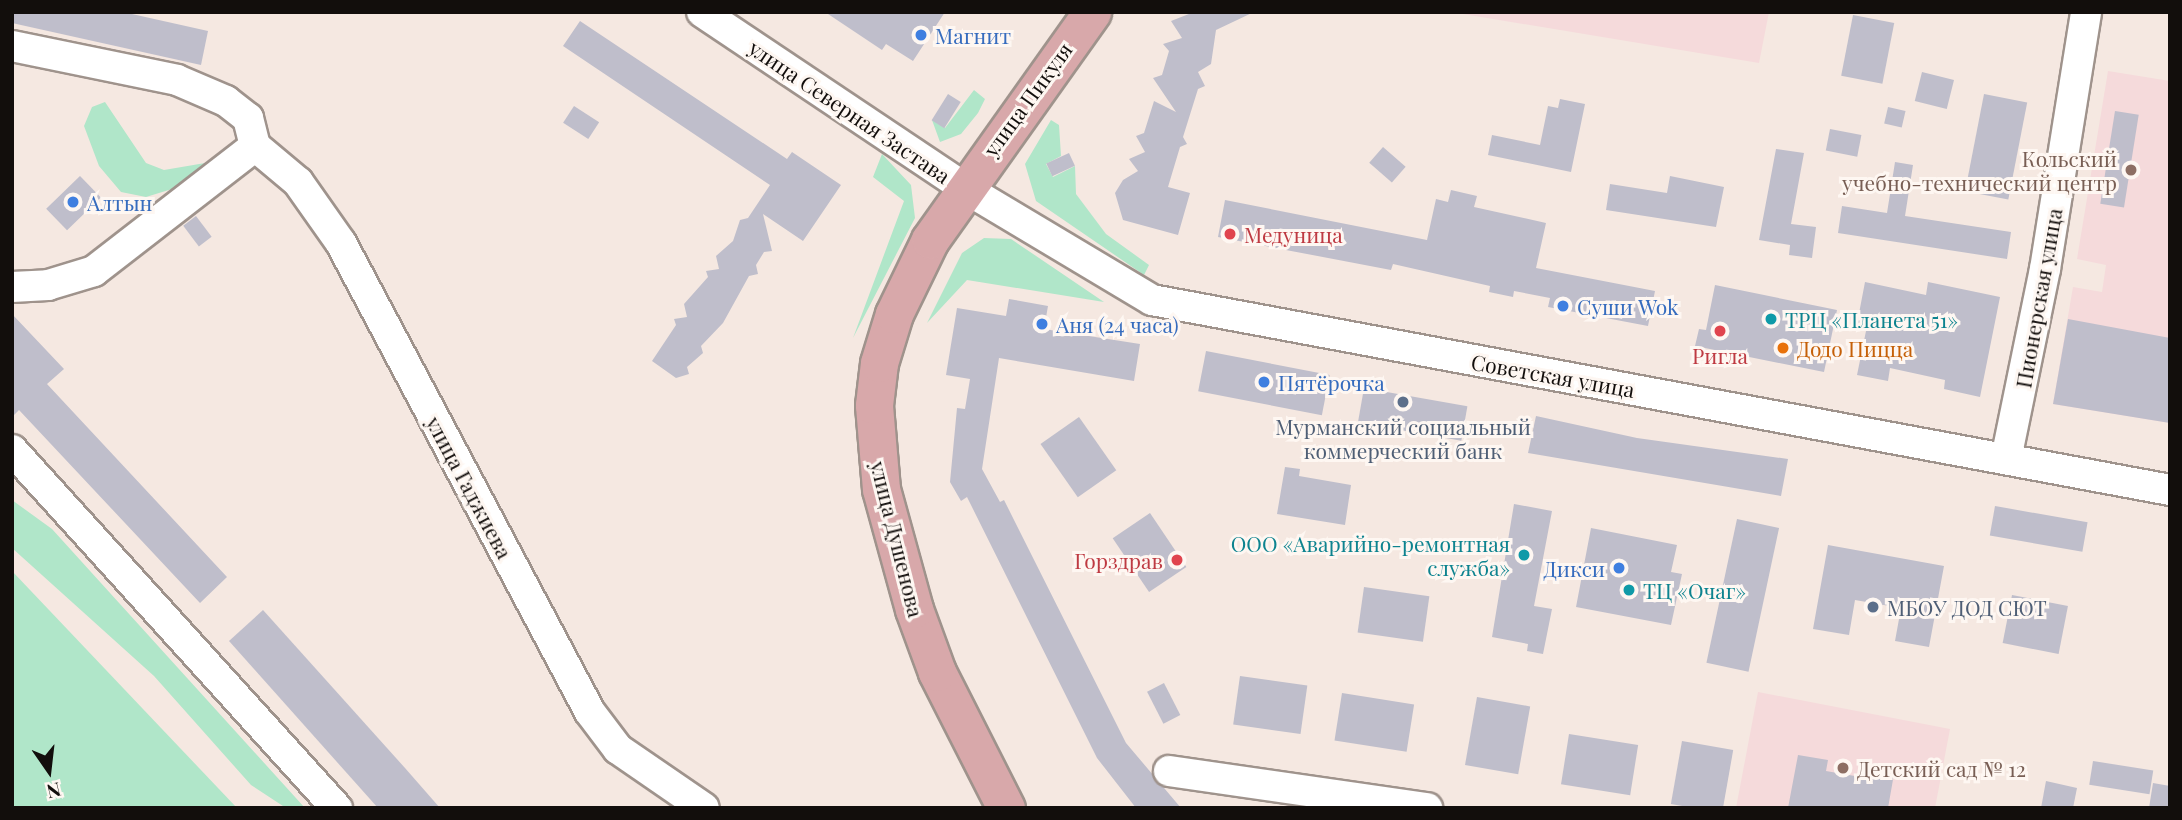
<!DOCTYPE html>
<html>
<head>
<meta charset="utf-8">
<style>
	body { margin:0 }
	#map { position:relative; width:2182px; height:820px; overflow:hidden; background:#f5e8e1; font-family:"Playfair Display",serif }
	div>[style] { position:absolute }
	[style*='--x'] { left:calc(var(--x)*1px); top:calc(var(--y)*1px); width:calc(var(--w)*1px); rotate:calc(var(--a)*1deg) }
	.education>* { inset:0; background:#f5dadb }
	.green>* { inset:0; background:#b0e6c9 }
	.building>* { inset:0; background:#bfbecb; transform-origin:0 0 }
	.roads { filter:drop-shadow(2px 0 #9f938c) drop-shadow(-2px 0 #9f938c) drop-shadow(0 2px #9f938c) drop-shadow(0 -2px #9f938c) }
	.minor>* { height:30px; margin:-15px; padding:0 15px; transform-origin:15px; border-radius:15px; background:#fff }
	.major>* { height:37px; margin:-18.5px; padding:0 18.5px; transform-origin:18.5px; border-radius:18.5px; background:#d8a8aa }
	.dots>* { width:19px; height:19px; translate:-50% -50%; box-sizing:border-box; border:4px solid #fef7f2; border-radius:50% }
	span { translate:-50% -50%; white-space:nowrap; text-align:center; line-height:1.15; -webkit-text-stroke:6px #fef7f2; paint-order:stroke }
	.shop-label { font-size:21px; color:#366cbe }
	.left { translate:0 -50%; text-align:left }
	.right { translate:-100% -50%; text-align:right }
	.street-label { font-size:21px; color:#120e0c }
	.education-label { font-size:21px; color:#785e54 }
	.health-label { font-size:21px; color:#be3a42 }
	.culture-label { font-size:21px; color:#0d838f }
	.food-label { font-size:21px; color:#c56008 }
	.service-label { font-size:21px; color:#4e5e75 }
	.frame { position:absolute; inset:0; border:14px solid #120e0c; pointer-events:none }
	.north { position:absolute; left:14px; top:736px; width:70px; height:70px; -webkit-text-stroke:5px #fef7f2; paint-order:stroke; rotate:166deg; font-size:19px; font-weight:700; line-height:28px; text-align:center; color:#120e0c }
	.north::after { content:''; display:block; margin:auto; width:24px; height:32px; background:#120e0c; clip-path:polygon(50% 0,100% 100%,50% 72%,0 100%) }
</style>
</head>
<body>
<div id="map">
	<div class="education">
		<div style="clip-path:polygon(1451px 12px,1769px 12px,1759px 63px)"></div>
		<div style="clip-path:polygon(2108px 71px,2170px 81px,2170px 423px,2053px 404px,2073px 287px,2102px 292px,2106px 265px,2077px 259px)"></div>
		<div style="clip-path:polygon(1758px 692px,1950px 729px,1935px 808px,1736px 808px)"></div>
	</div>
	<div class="green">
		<div style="clip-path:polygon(974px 90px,985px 99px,978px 113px,961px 134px,940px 142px,932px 120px,945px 128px)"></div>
		<div style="clip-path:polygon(105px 102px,146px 163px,164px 170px,211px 162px,172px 189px,146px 197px,121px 192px,99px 166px,84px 126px,92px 107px)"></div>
		<div style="clip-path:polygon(1051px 120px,1059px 125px,1061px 156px,1046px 164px,1053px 177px,1075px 166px,1076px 194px,1106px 234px,1149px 265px,1144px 275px,1036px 201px,1025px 164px)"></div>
		<div style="clip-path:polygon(882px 154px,911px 185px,915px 218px,853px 338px,904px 201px,873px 177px)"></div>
		<div style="clip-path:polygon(984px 238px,1011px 239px,1104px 302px,967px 280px,927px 323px,962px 253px)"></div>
		<div style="clip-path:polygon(12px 500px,52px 529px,305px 808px,286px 808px,251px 785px,154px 676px,12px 548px)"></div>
		<div style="clip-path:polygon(12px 571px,237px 808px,12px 808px)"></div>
	</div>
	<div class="building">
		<div style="clip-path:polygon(12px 12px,123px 12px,208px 31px,201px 65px,12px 23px)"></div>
		<div style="clip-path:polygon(825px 12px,945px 12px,913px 61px,886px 44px,882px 50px)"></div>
		<div style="clip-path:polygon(1194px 12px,1254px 12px,1216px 30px,1211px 64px,1198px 72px,1205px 86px,1198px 89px,1183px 137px,1187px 144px,1180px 147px,1168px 187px,1190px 193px,1178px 235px,1123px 220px,1115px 193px,1123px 180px,1138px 171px,1129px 159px,1145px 152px,1136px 136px,1144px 133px,1154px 101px,1176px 112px,1153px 78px,1162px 75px,1169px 51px,1163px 44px,1182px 38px,1171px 21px)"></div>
		<div style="left:1853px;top:15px;width:42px;height:62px;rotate:11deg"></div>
		<div style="clip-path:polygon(580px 21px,787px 159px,792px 152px,841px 185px,803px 241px,763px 214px,772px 251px,764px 252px,756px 265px,758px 274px,749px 276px,723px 323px,701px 346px,703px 353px,687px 367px,689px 374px,676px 378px,652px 361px,676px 325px,674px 319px,687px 317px,684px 304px,708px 277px,706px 271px,719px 269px,716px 256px,733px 241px,740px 220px,748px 218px,770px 185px,563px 46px)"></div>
		<div style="left:1922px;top:72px;width:33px;height:30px;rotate:14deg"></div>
		<div style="left:948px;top:94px;width:15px;height:31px;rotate:32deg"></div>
		<div style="left:1984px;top:94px;width:44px;height:99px;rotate:11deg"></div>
		<div style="clip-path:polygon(1560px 99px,1585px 104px,1571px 172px,1488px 155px,1492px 135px,1540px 145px,1548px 106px,1558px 108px)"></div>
		<div style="left:574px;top:106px;width:30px;height:20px;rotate:33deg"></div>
		<div style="left:1888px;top:107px;width:18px;height:17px;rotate:13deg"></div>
		<div style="left:2115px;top:111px;width:24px;height:94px;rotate:9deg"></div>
		<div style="left:1830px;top:129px;width:32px;height:22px;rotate:11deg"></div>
		<div style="left:1383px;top:147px;width:30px;height:21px;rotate:41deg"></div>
		<div style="clip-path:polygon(1776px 149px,1804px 153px,1791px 224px,1816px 227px,1812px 258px,1789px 255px,1790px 245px,1759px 240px)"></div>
		<div style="left:1069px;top:153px;width:14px;height:25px;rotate:65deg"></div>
		<div style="clip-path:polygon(1895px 162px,1913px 165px,1905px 216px,2011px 232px,2007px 259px,1838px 233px,1842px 206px,1887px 213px)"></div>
		<div style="left:80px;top:176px;width:30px;height:47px;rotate:46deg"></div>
		<div style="clip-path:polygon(1670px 176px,1724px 187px,1716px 227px,1606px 210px,1610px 184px,1667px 193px)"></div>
		<div style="clip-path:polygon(1451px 190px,1477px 196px,1474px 207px,1546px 223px,1536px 268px,1655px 291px,1648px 326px,1548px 307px,1550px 298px,1514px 291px,1513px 297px,1489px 292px,1490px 286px,1393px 264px,1391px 270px,1218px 237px,1225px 200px,1427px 240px,1436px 199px,1448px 202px)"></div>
		<div style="left:196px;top:216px;width:26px;height:16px;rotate:53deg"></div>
		<div style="clip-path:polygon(1865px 282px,1926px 295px,1928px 282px,2000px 297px,1980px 397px,1944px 389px,1945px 380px,1890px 368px,1888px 381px,1857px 375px,1866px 331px,1856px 329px)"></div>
		<div style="clip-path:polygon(1715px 285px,1837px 310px,1824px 372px,1695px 346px,1699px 329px,1706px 330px)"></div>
		<div style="clip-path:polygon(1009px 299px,1048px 306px,1044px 329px,1140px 344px,1134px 381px,999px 358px,982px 469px,1000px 502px,1004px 500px,1126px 743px,1181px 808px,1136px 808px,1097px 758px,967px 497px,961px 501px,950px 482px,957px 408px,965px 409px,970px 379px,946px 375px,957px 308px,1006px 316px)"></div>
		<div style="clip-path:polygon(12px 314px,64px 369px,47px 384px,227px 577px,200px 603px,19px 410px,12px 417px)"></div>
		<div style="clip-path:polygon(2068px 319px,2170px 338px,2170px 423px,2053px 404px)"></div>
		<div style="left:1206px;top:351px;width:126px;height:41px;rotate:11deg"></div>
		<div style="left:1364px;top:388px;width:105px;height:35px;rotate:10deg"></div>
		<div style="clip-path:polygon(1536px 416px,1637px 438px,1788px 459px,1781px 496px,1528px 453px)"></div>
		<div style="left:1079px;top:417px;width:65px;height:47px;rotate:55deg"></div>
		<div style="clip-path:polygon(1285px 467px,1300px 469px,1299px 476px,1351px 485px,1345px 525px,1277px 514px)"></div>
		<div style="clip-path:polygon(1514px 504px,1552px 511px,1534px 606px,1552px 609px,1543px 654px,1527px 651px,1528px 644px,1492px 637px)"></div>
		<div style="left:1995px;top:506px;width:94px;height:30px;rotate:10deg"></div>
		<div style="left:1150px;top:513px;width:65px;height:45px;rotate:56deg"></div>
		<div style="left:1737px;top:519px;width:43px;height:147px;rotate:12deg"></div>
		<div style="clip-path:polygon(1591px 528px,1677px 545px,1671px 572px,1682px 574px,1671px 625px,1576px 607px)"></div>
		<div style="clip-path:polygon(1828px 545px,1944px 566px,1929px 647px,1895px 641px,1901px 608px,1855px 600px,1849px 635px,1813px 629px)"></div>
		<div style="left:1364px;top:587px;width:66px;height:46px;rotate:8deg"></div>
		<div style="left:2012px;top:595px;width:57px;height:49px;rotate:11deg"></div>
		<div style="clip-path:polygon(263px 610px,405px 768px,440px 808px,378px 808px,229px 641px)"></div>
		<div style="left:1240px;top:676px;width:68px;height:49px;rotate:8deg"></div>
		<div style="left:1164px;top:683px;width:36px;height:19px;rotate:63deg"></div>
		<div style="left:1342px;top:693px;width:73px;height:48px;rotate:9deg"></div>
		<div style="left:1477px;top:697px;width:54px;height:69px;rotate:10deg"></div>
		<div style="left:1569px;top:734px;width:70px;height:51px;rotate:9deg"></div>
		<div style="left:1682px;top:741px;width:52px;height:64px;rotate:10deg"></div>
		<div style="clip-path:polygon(1798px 755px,1828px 760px,1826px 771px,1866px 778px,1867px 769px,1894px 774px,1888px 808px,1788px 808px)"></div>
		<div style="left:2093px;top:761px;width:61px;height:24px;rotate:9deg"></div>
		<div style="clip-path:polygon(2046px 781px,2077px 788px,2073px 808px,2041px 808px)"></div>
		<div style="clip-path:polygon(2153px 783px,2170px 786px,2170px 808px,2149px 808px)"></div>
	</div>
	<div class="roads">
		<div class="minor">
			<div style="--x:702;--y:12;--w:314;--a:33.8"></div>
			<div style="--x:963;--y:187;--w:220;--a:30.9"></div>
			<div style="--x:1152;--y:300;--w:1036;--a:10.57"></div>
			<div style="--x:12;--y:46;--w:168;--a:11.6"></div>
			<div style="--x:177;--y:80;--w:53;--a:23.2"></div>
			<div style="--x:226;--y:101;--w:28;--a:38"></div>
			<div style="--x:248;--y:118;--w:29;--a:76"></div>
			<div style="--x:255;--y:146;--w:56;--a:39.9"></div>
			<div style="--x:298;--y:182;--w:75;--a:54.8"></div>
			<div style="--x:341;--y:243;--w:531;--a:62.04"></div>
			<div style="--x:590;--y:712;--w:46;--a:52.9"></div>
			<div style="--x:618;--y:749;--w:104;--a:34.5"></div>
			<div style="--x:12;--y:287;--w:36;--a:-3"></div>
			<div style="--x:48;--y:285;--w:48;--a:-16.9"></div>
			<div style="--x:94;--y:271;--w:204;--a:-37.8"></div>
			<div style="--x:12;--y:450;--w:484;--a:47.8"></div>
			<div style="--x:2006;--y:459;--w:194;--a:-78.4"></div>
			<div style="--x:2045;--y:269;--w:260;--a:-80.9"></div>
			<div style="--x:1169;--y:771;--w:261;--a:8.2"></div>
		</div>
		<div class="major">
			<div style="--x:1006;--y:808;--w:153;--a:-116.9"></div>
			<div style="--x:937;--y:672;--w:67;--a:-110.1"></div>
			<div style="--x:914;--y:609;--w:124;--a:-105.4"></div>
			<div style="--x:881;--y:489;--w:84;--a:-94.8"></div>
			<div style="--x:874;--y:405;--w:42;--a:-83.2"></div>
			<div style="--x:879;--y:363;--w:51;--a:-73"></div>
			<div style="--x:894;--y:314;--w:82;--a:-64.1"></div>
			<div style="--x:930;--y:240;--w:280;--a:-54.6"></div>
		</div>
	</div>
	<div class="dots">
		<div style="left:921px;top:35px;background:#3f7fe0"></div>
		<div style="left:2131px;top:170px;background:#8d6e63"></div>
		<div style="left:73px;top:202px;background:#3f7fe0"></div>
		<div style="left:1230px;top:234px;background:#e0444e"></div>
		<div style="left:1563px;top:306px;background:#3f7fe0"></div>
		<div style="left:1771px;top:319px;background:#0f9aa8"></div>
		<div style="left:1042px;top:324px;background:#3f7fe0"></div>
		<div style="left:1720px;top:331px;background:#e0444e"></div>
		<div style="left:1783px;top:348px;background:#e8710a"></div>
		<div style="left:1264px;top:382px;background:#3f7fe0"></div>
		<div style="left:1403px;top:402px;background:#5c6f8a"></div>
		<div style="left:1524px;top:555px;background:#0f9aa8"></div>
		<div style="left:1177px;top:560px;background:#e0444e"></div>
		<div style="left:1619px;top:568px;background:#3f7fe0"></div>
		<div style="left:1629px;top:590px;background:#0f9aa8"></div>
		<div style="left:1873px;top:607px;background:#5c6f8a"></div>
		<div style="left:1843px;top:768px;background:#8d6e63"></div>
	</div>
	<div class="shop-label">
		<span class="left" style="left:935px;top:35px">Магнит</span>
		<span class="left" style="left:87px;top:202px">Алтын</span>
		<span class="left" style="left:1577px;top:306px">Суши Wok</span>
		<span class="left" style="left:1056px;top:324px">Аня (24 часа)</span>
		<span class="left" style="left:1278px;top:382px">Пятёрочка</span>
		<span class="right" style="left:1605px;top:568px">Дикси</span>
	</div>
	<div class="street-label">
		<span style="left:1027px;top:99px;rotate:-54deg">улица Пикуля</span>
		<span style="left:850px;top:111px;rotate:34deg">улица Северная Застава</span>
		<span style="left:2038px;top:298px;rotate:-80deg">Пионерская улица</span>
		<span style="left:1553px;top:375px;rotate:10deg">Советская улица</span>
		<span style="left:470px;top:487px;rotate:62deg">улица Гаджиева</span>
		<span style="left:898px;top:539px;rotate:76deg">улица Душенова</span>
	</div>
	<div class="education-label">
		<span class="right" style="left:2117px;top:170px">Кольский<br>учебно-технический центр</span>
		<span class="left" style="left:1857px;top:768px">Детский сад № 12</span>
	</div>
	<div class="health-label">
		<span class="left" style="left:1244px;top:234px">Медуница</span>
		<span style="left:1720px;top:355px">Ригла</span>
		<span class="right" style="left:1163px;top:560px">Горздрав</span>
	</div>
	<div class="culture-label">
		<span class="left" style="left:1785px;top:319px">ТРЦ «Планета 51»</span>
		<span class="right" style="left:1510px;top:555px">ООО «Аварийно-ремонтная<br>служба»</span>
		<span class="left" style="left:1643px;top:590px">ТЦ «Очаг»</span>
	</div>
	<div class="food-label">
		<span class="left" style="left:1797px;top:348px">Додо Пицца</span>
	</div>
	<div class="service-label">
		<span style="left:1403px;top:438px">Мурманский социальный<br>коммерческий банк</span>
		<span class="left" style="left:1887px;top:607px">МБОУ ДОД СЮТ</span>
	</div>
	<div class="frame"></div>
	<div class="north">N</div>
</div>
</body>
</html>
